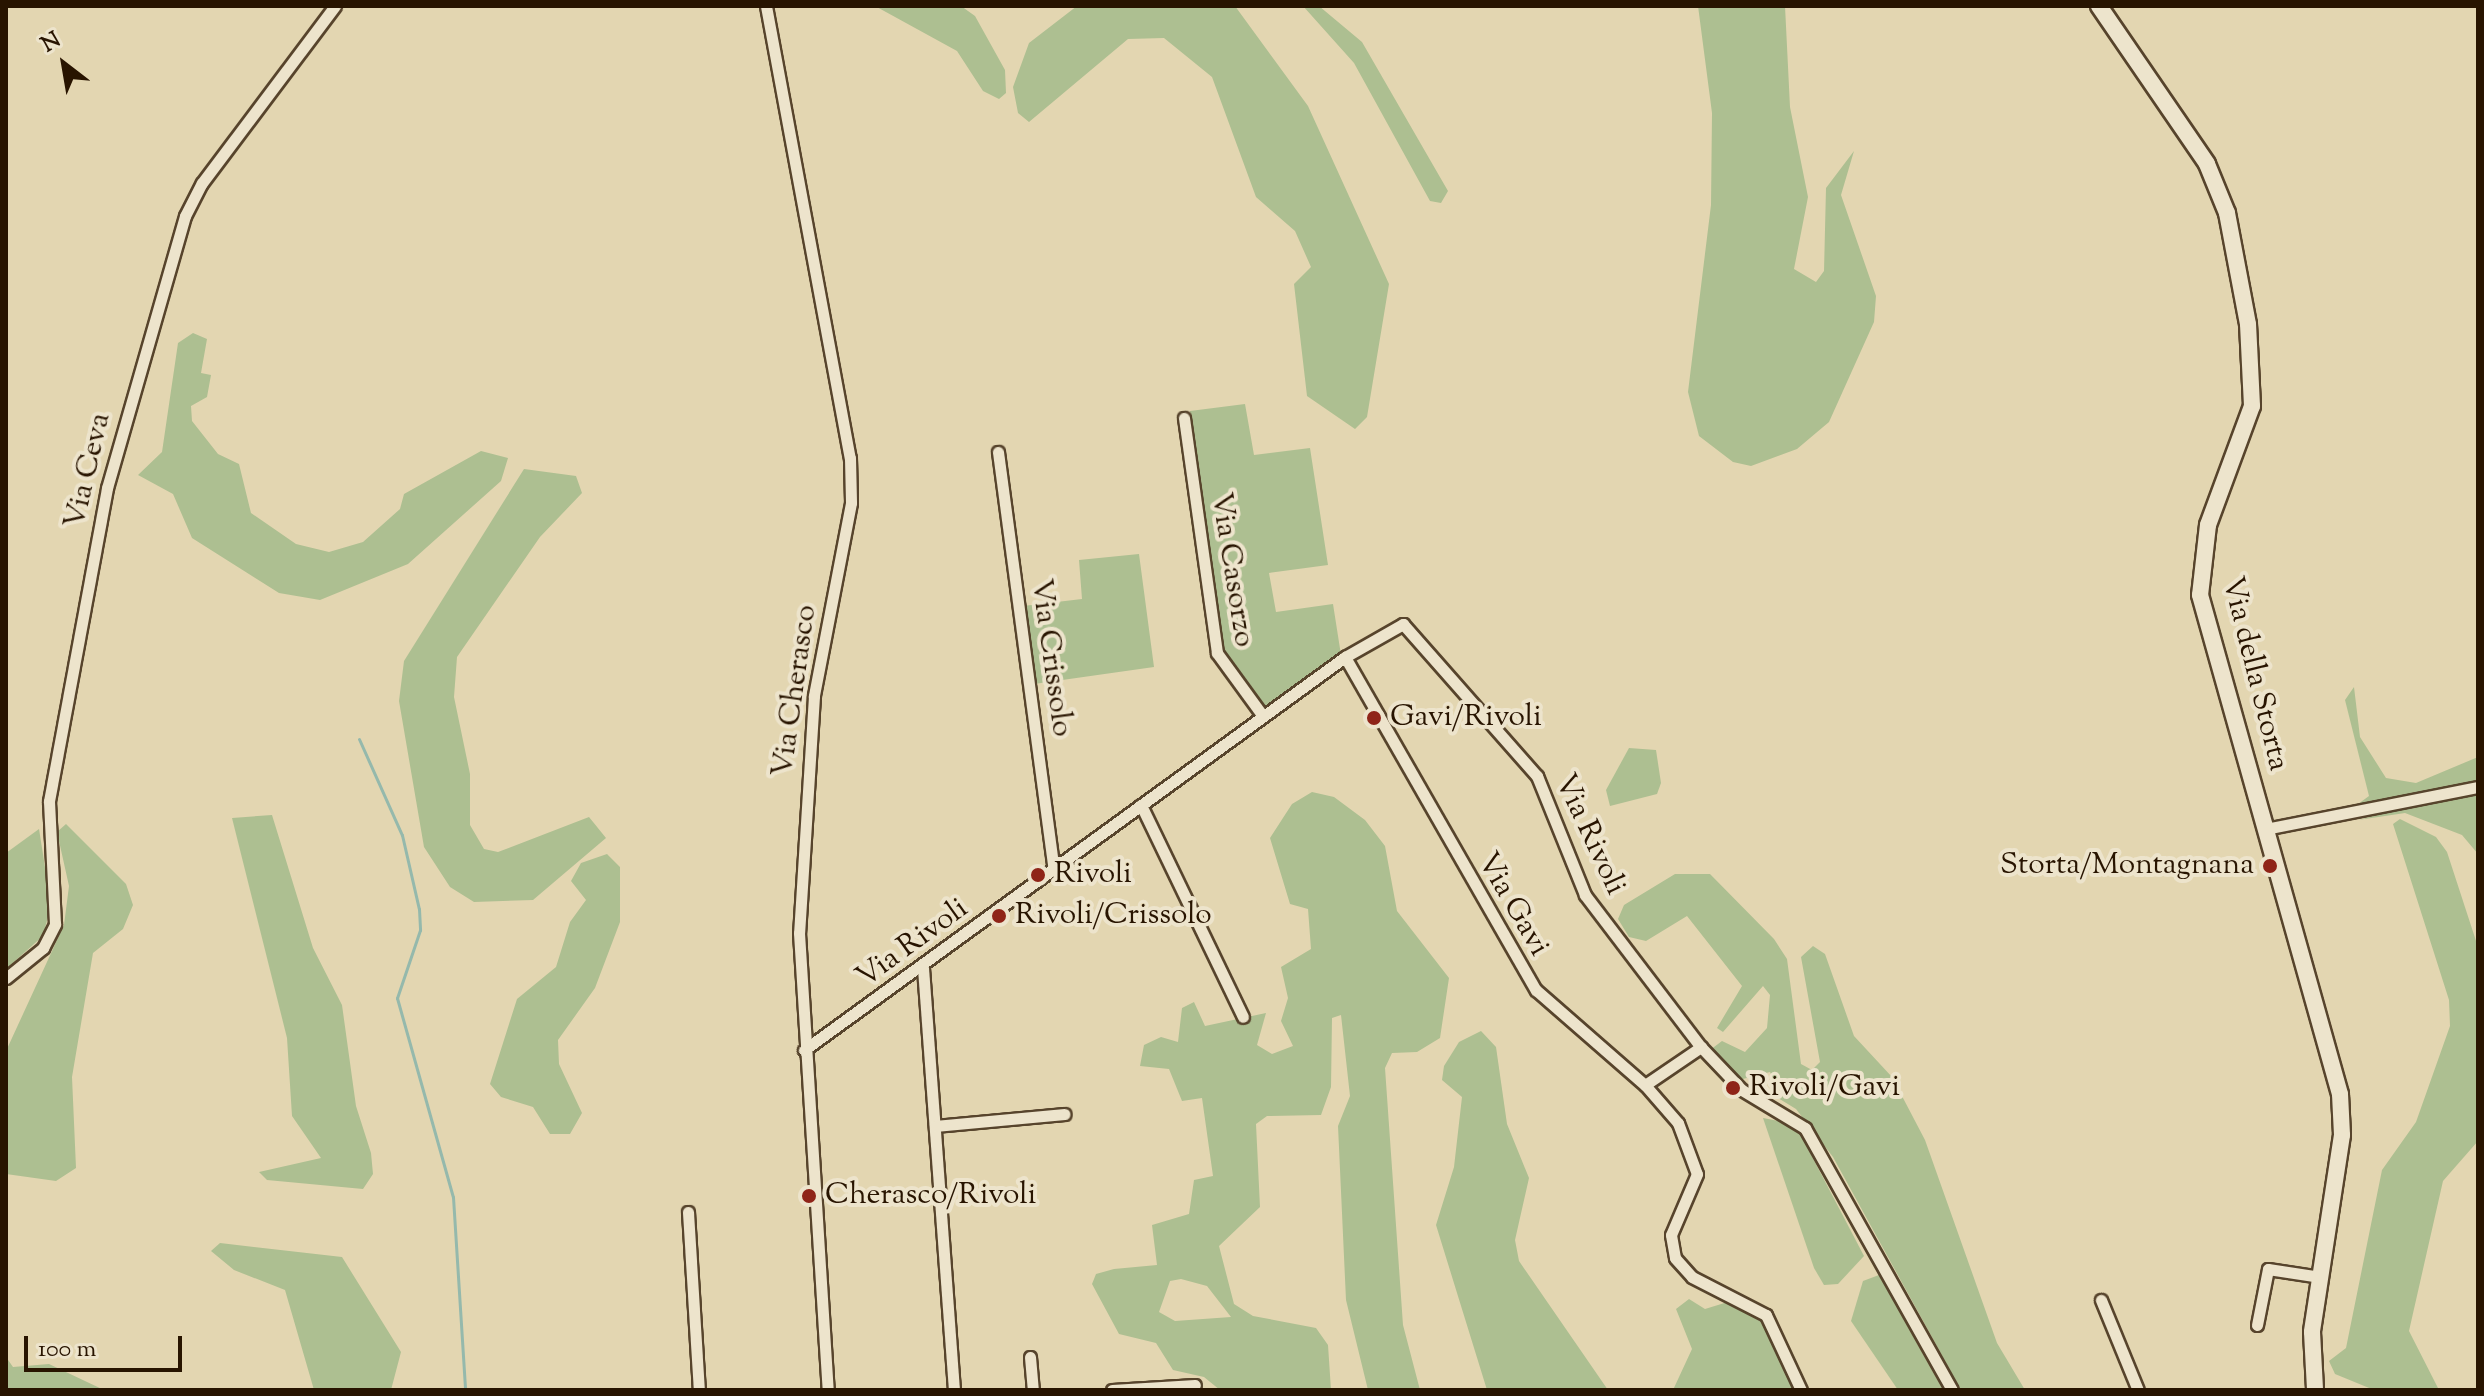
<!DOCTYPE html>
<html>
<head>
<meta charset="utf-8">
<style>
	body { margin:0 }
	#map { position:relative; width:2484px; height:1396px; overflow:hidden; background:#e3d6b1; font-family:"Sorts Mill Goudy",serif }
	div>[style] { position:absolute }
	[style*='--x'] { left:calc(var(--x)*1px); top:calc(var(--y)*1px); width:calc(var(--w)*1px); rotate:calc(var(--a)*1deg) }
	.green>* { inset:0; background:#adbf91 }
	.stream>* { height:3px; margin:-1.5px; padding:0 1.5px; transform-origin:1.5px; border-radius:1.5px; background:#95b9ac }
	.roads { filter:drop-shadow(2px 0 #57442c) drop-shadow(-2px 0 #57442c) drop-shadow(0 2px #57442c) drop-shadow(0 -2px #57442c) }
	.street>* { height:11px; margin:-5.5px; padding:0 5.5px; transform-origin:5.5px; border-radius:5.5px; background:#ede4cc }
	.secondary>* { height:16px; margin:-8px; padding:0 8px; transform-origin:8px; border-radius:8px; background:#ede4cc }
	.dots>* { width:22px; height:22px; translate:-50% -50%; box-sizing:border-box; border:4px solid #ede4cc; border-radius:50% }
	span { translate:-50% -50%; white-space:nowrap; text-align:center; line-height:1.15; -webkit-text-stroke:8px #ede4cc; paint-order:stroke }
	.street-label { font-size:30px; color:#281400 }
	.poi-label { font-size:30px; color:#281400 }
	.left { translate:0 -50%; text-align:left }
	.right { translate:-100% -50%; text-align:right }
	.frame { position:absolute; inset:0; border:8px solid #281400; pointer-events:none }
	.north { position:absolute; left:24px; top:24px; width:80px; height:80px; -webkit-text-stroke:6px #ede4cc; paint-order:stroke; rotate:329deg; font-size:22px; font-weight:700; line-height:32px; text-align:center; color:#281400 }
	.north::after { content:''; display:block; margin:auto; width:28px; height:36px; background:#281400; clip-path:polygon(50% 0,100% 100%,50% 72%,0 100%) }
	.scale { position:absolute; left:24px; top:1336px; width:158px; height:36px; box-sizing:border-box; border:4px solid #281400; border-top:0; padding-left:10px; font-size:24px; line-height:28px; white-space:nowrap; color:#281400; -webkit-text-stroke:6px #ede4cc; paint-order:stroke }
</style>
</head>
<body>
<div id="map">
	<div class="green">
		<div style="clip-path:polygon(875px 6px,961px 6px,975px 16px,1005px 70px,1006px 93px,999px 99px,983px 91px,957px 51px)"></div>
		<div style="clip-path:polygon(1077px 6px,1235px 6px,1308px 106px,1389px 284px,1367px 417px,1355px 429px,1307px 396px,1294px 284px,1311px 267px,1295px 231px,1256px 197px,1212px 77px,1164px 38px,1128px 39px,1029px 122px,1018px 113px,1013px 87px,1029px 43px)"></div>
		<div style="clip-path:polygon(1303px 6px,1319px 6px,1362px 42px,1448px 191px,1441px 203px,1430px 201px,1354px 63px)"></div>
		<div style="clip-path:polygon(1698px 6px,1785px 6px,1790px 107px,1808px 197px,1794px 269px,1816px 282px,1824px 271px,1826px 188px,1854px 151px,1841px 195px,1876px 296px,1874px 322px,1829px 422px,1797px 449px,1751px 466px,1733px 462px,1699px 436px,1688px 392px,1711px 205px,1712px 113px)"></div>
		<div style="clip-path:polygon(193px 333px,207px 339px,201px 373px,211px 375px,207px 397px,191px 406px,192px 421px,218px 454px,239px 464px,251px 513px,296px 544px,329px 552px,363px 542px,400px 509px,404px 494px,481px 451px,508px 458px,501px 481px,408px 564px,320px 600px,279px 593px,192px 538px,173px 494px,138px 475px,162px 452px,178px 343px)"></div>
		<div style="clip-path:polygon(1245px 404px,1254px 455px,1310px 448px,1328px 565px,1269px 573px,1276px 612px,1333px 604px,1341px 655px,1264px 708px,1226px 663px,1190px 411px)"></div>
		<div style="clip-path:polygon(524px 469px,576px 476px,582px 493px,540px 537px,457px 657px,454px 697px,470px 774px,470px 825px,484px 849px,498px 852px,589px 817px,606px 838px,533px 900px,474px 902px,450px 887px,424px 847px,399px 701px,404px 661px)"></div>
		<div style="clip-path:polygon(1139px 554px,1154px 667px,1034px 684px,1023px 606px,1082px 599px,1079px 560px)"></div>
		<div style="clip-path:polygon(2354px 687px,2360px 737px,2386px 778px,2416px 783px,2478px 757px,2478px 781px,2358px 804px,2369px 796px,2345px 700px)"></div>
		<div style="clip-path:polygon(1629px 748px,1656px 750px,1661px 783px,1657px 794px,1610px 806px,1606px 790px)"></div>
		<div style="clip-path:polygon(2478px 790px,2478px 854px,2462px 835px,2405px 813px,2358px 820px)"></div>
		<div style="clip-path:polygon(evenodd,1312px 792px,1334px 797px,1365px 820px,1385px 846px,1397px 911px,1449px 978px,1440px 1038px,1417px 1052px,1392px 1053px,1385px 1068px,1403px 1325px,1420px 1390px,1368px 1390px,1346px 1300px,1338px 1126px,1350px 1096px,1341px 1015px,1332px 1018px,1331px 1087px,1321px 1115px,1267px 1116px,1256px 1124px,1260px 1207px,1219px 1246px,1234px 1304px,1253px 1316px,1316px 1328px,1328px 1345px,1331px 1390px,1220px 1390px,1204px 1377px,1173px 1370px,1156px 1343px,1119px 1334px,1092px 1284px,1096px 1274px,1114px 1269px,1157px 1265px,1152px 1225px,1189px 1214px,1194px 1180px,1213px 1176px,1202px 1098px,1182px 1101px,1169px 1069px,1140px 1066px,1144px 1045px,1161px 1037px,1178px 1042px,1182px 1008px,1194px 1002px,1205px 1026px,1266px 1013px,1257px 1045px,1272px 1054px,1293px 1046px,1281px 1021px,1288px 998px,1281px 967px,1311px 949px,1308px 909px,1290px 904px,1270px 838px,1292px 804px,1312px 792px,1181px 1279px,1207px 1286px,1231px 1317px,1175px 1321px,1159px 1312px,1170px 1281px,1181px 1279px)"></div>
		<div style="clip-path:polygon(272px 815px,313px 948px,342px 1005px,356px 1106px,371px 1153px,373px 1174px,363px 1189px,267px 1180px,259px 1172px,321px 1158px,292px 1116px,287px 1038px,232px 818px)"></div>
		<div style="clip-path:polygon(2400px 819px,2436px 837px,2447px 852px,2478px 947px,2478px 1141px,2443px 1181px,2409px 1331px,2439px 1390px,2374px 1390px,2335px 1374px,2329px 1361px,2346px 1348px,2382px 1170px,2416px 1122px,2450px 1026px,2449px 1000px,2393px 824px)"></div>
		<div style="clip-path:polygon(66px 824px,126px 884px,133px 905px,123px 929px,93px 953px,72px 1077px,76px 1168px,56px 1181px,6px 1174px,6px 1051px,64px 925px,69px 886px,57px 832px)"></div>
		<div style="clip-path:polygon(39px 829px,51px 905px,43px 936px,6px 969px,6px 853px)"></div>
		<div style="clip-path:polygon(607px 854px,620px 867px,620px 922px,595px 988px,558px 1040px,559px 1064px,582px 1113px,570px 1134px,550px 1134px,533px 1107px,501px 1097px,490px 1084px,517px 999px,556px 967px,570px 922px,586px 900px,571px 881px,581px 863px)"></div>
		<div style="clip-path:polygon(1675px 874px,1710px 874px,1774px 939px,1787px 959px,1801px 1064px,1812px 1070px,1820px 1062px,1801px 957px,1813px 946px,1825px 954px,1854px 1036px,1892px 1077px,1925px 1140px,1997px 1343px,2025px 1390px,1961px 1390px,1833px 1157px,1796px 1109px,1773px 1095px,1777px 1087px,1770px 1072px,1739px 1080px,1710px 1050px,1722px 1041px,1745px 1052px,1767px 1028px,1770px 995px,1763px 986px,1723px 1032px,1717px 1028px,1742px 986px,1687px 916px,1646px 941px,1629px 937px,1618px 919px,1624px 905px)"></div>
		<div style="clip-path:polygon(1481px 1031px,1496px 1047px,1507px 1124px,1529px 1178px,1515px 1240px,1519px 1261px,1608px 1390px,1487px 1390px,1436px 1225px,1454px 1167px,1462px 1097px,1442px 1080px,1444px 1066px,1459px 1042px)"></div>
		<div style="clip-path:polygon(1763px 1118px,1795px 1124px,1864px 1256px,1838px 1284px,1824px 1285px,1814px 1268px)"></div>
		<div style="clip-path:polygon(220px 1243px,342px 1257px,401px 1352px,391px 1390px,314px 1390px,285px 1290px,234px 1270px,211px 1251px)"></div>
		<div style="clip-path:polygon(1879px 1275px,1943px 1390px,1898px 1390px,1851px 1321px,1863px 1281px)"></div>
		<div style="clip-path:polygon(1689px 1299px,1705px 1309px,1731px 1301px,1760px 1313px,1798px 1390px,1673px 1390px,1692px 1349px,1676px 1309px)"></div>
		<div style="clip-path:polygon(6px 1357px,13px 1367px,49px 1364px,104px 1390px,6px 1390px)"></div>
	</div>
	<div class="stream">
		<div style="--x:359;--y:739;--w:105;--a:65.9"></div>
		<div style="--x:402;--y:835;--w:76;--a:77.1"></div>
		<div style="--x:419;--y:909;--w:21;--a:87"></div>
		<div style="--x:420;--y:930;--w:72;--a:108.7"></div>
		<div style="--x:397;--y:998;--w:207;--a:74.3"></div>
		<div style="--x:453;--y:1197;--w:193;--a:86.4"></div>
	</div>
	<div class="roads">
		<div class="street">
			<div style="--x:766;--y:6;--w:460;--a:79.5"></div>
			<div style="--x:850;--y:458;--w:45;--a:88.7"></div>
			<div style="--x:851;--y:503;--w:197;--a:100.9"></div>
			<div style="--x:814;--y:696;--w:237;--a:93.6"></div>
			<div style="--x:799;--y:933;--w:458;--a:86.4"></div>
			<div style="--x:1184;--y:418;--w:237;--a:82"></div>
			<div style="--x:1217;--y:653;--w:78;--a:53.9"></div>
			<div style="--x:998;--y:452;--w:422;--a:82.4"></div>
			<div style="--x:1345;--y:657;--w:384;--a:60.2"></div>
			<div style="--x:1536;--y:990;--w:145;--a:41.1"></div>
			<div style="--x:1645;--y:1085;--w:68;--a:-34.2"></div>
			<div style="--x:1141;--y:805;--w:235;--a:64.3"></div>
			<div style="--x:2265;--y:829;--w:217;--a:-11.2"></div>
			<div style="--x:923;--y:968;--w:423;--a:85.8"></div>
			<div style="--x:6;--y:978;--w:48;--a:-39"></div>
			<div style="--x:43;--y:948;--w:27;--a:-63"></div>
			<div style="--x:55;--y:924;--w:123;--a:-92.8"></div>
			<div style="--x:49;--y:801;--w:318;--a:-79.5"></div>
			<div style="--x:107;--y:488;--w:283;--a:-74"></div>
			<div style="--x:185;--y:216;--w:37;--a:-63"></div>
			<div style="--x:202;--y:183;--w:221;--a:-53.1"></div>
			<div style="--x:804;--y:1050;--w:669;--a:-36"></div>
			<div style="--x:1345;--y:657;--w:67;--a:-29.6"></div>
			<div style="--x:1403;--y:624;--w:203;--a:48.6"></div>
			<div style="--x:1537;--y:776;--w:128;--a:68"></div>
			<div style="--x:1585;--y:895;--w:191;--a:52.7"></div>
			<div style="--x:1701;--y:1047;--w:59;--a:46.4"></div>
			<div style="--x:1742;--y:1090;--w:74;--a:31.1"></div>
			<div style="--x:1805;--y:1128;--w:300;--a:60.7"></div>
			<div style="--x:1645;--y:1085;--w:50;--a:49"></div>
			<div style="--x:1678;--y:1123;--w:54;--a:69.6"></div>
			<div style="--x:1697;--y:1174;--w:66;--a:113.1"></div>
			<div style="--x:1671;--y:1235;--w:23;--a:80"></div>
			<div style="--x:1675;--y:1258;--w:25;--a:48"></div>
			<div style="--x:1692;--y:1277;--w:83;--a:27.2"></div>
			<div style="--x:1766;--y:1315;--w:83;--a:65"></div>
			<div style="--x:935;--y:1126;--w:130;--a:-5.3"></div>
			<div style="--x:688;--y:1212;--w:178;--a:86.5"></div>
			<div style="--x:2101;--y:1300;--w:97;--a:67.7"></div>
			<div style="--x:2257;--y:1325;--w:57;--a:-78.9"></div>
			<div style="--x:2268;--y:1269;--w:53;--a:8.7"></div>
			<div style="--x:1030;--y:1357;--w:33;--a:85"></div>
			<div style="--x:1112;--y:1390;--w:83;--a:-3.4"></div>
		</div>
		<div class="secondary">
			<div style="--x:2099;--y:6;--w:191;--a:55.6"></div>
			<div style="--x:2207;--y:164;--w:53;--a:67.8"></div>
			<div style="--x:2227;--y:213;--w:113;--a:79.3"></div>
			<div style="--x:2248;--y:324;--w:82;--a:87.2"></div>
			<div style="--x:2252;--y:406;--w:127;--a:110.3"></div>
			<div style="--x:2208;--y:525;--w:70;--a:96.5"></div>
			<div style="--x:2200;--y:595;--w:518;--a:74.33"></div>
			<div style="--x:2340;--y:1094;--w:41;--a:87.2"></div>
			<div style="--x:2342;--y:1135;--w:199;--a:98.7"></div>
			<div style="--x:2312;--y:1332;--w:58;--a:87"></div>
		</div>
	</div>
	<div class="dots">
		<div style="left:1374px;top:718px;background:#8f2418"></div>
		<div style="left:2270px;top:866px;background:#8f2418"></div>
		<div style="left:1038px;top:875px;background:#8f2418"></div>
		<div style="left:999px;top:916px;background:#8f2418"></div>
		<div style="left:1733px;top:1088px;background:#8f2418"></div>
		<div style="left:809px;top:1196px;background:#8f2418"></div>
	</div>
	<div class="street-label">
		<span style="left:89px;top:471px;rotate:-77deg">Via Ceva</span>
		<span style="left:1231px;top:570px;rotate:81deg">Via Casorzo</span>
		<span style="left:1050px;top:658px;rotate:82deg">Via Crissolo</span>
		<span style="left:2254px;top:674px;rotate:76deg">Via della Storta</span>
		<span style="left:796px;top:691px;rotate:-82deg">Via Cherasco</span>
		<span style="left:1589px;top:835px;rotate:65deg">Via Rivoli</span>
		<span style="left:1512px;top:905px;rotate:60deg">Via Gavi</span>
		<span style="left:913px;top:944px;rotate:-36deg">Via Rivoli</span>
	</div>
	<div class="poi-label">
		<span class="left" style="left:1390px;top:718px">Gavi/Rivoli</span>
		<span class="right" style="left:2254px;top:866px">Storta/Montagnana</span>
		<span class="left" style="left:1054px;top:875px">Rivoli</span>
		<span class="left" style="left:1015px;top:916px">Rivoli/Crissolo</span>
		<span class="left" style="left:1749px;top:1088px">Rivoli/Gavi</span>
		<span class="left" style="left:825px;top:1196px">Cherasco/Rivoli</span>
	</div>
	<div class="frame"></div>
	<div class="north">N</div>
	<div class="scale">100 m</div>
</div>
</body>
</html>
